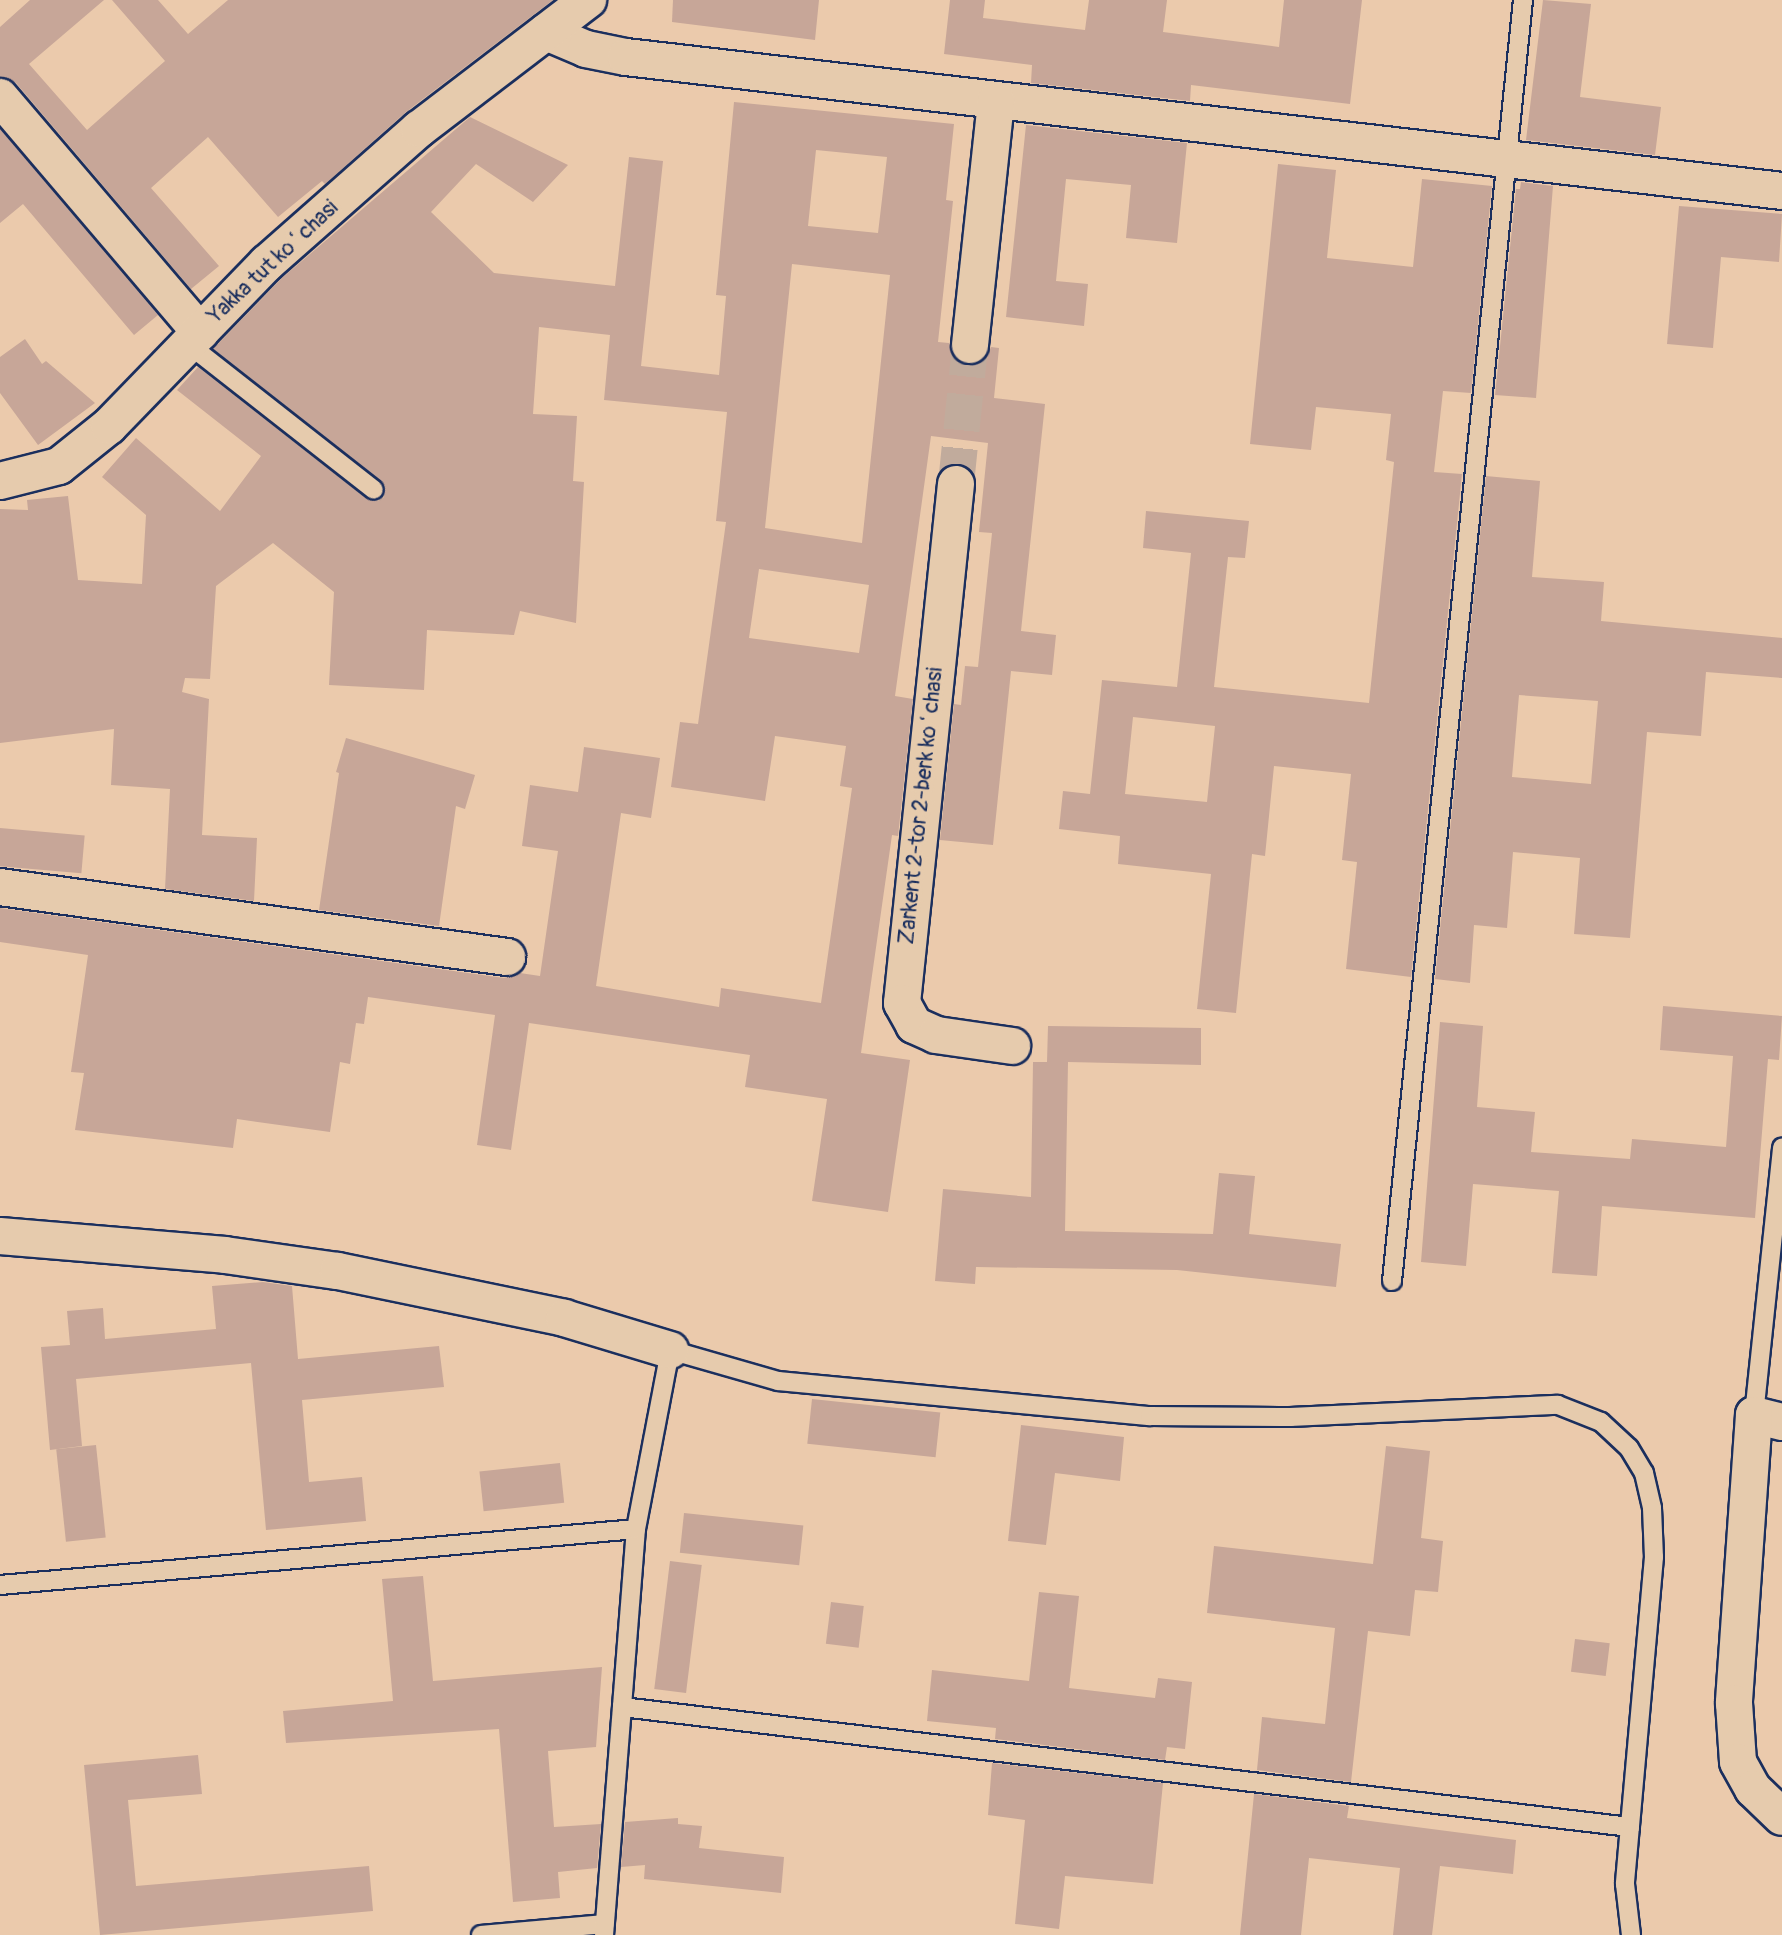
<!DOCTYPE html>
<html>
<head>
<meta charset="utf-8">
<style>
	body { margin:0 }
	#map { position:relative; width:1782px; height:1935px; overflow:hidden; background:#ebcaac; font-family:Pangolin,sans-serif }
	div>[style] { position:absolute }
	[style*='--x'] { left:calc(var(--x)*1px); top:calc(var(--y)*1px); width:calc(var(--w)*1px); rotate:calc(var(--a)*1deg) }
	.building>* { inset:0; background:#c7a698; transform-origin:0 0 }
	.street-tunnel>* { height:36px; margin-top:-18px; transform-origin:0; background:repeating-linear-gradient(90deg,#c1ab9c 0 36px,transparent 0 54px) }
	.roads { filter:drop-shadow(2px 0 #1b2f5e) drop-shadow(-2px 0 #1b2f5e) drop-shadow(0 2px #1b2f5e) drop-shadow(0 -2px #1b2f5e) }
	.lane>* { height:18px; margin:-9px; padding:0 9px; transform-origin:9px; border-radius:9px; background:#e6cbad }
	.street>* { height:36px; margin:-18px; padding:0 18px; transform-origin:18px; border-radius:18px; background:#e6cbad }
	span { translate:-50% -50%; white-space:nowrap; text-align:center; line-height:1.15; -webkit-text-stroke:8px #e6cbad; paint-order:stroke }
	.street-label { font-size:22px; color:#1b2f5e }
</style>
</head>
<body>
<div id="map">
	<div class="building">
		<div style="clip-path:polygon(30px 0,104px 0,29px 64px,87px 130px,165px 61px,112px 0,158px 0,188px 34px,228px 0,553px 0,406px 112px,325px 184px,322px 181px,278px 217px,208px 137px,151px 188px,219px 266px,191px 289px,16px 83px,0 77px,0 27px)"></div>
		<div style="clip-path:polygon(673px 0,819px 0,815px 40px,672px 22px)"></div>
		<div style="clip-path:polygon(950px 0,985px 0,983px 18px,1085px 30px,1089px 0,1167px 0,1163px 32px,1279px 47px,1284px 0,1362px 0,1350px 104px,1191px 85px,1190px 101px,1031px 83px,1032px 65px,944px 54px)"></div>
		<div style="clip-path:polygon(1543px 0,1591px 4px,1580px 97px,1661px 107px,1655px 155px,1526px 140px)"></div>
		<div style="clip-path:polygon(evenodd,734px 102px,954px 124px,946px 200px,953px 201px,938px 342px,949px 343px,957px 361px,969px 366px,986px 358px,991px 347px,999px 348px,994px 398px,1045px 404px,1021px 631px,1056px 635px,1052px 675px,1011px 671px,993px 845px,940px 840px,954px 704px,961px 705px,965px 666px,978px 667px,992px 533px,979px 532px,988px 443px,931px 436px,895px 696px,913px 699px,898px 836px,892px 835px,861px 1053px,910px 1060px,888px 1212px,812px 1201px,827px 1099px,745px 1087px,750px 1055px,529px 1023px,511px 1150px,477px 1145px,495px 1015px,368px 997px,364px 1024px,356px 1023px,350px 1064px,340px 1062px,330px 1132px,237px 1119px,233px 1148px,75px 1130px,84px 1073px,71px 1072px,88px 955px,0 942px,0 908px,504px 978px,520px 973px,540px 976px,558px 851px,522px 846px,530px 785px,578px 792px,584px 747px,660px 758px,651px 818px,621px 813px,596px 986px,719px 1007px,721px 988px,821px 1003px,852px 788px,840px 786px,846px 746px,775px 736px,765px 801px,671px 787px,680px 722px,698px 724px,726px 522px,716px 521px,727px 412px,604px 400px,610px 335px,539px 327px,533px 414px,577px 416px,573px 481px,584px 482px,576px 623px,520px 611px,514px 635px,427px 630px,424px 690px,329px 685px,334px 592px,273px 543px,216px 586px,210px 679px,185px 678px,182px 692px,209px 699px,202px 835px,257px 838px,254px 901px,165px 889px,170px 789px,111px 785px,114px 729px,0 743px,0 509px,28px 510px,27px 500px,68px 496px,78px 580px,142px 584px,146px 515px,102px 477px,136px 438px,220px 511px,261px 456px,177px 390px,198px 367px,367px 499px,378px 501px,384px 497px,385px 486px,381px 481px,213px 349px,282px 278px,470px 117px,568px 165px,533px 202px,476px 164px,431px 212px,494px 273px,615px 286px,629px 157px,663px 161px,641px 366px,719px 375px,726px 296px,716px 295px,734px 102px,816px 150px,887px 157px,878px 233px,808px 226px,816px 150px,734px 102px,792px 264px,890px 275px,862px 543px,765px 528px,792px 264px,734px 102px,759px 569px,869px 585px,859px 653px,749px 638px,759px 569px)"></div>
		<div style="clip-path:polygon(1026px 125px,1187px 143px,1177px 243px,1126px 238px,1131px 185px,1066px 179px,1056px 281px,1088px 284px,1084px 326px,1006px 317px)"></div>
		<div style="clip-path:polygon(0 129px,158px 315px,134px 335px,23px 204px,0 223px)"></div>
		<div style="clip-path:polygon(evenodd,1278px 164px,1336px 170px,1327px 258px,1413px 267px,1422px 179px,1492px 186px,1471px 393px,1443px 391px,1434px 472px,1462px 474px,1411px 977px,1346px 969px,1357px 862px,1342px 860px,1351px 774px,1274px 766px,1265px 856px,1252px 854px,1236px 1013px,1197px 1009px,1211px 874px,1118px 864px,1120px 836px,1059px 829px,1063px 791px,1090px 794px,1102px 680px,1177px 687px,1191px 553px,1143px 548px,1146px 511px,1249px 521px,1245px 558px,1228px 557px,1214px 687px,1369px 703px,1394px 462px,1386px 460px,1391px 414px,1316px 407px,1311px 450px,1250px 444px,1278px 164px,1133px 717px,1215px 726px,1207px 802px,1125px 794px,1133px 717px)"></div>
		<div style="clip-path:polygon(1521px 182px,1553px 186px,1536px 398px,1495px 395px,1516px 189px,1520px 189px)"></div>
		<div style="clip-path:polygon(1679px 206px,1782px 214px,1779px 262px,1721px 257px,1713px 348px,1667px 344px)"></div>
		<div style="clip-path:polygon(25px 339px,42px 364px,46px 361px,95px 403px,38px 445px,0 393px,0 357px)"></div>
		<div style="clip-path:polygon(evenodd,1486px 476px,1540px 481px,1532px 577px,1604px 582px,1601px 621px,1782px 638px,1782px 678px,1706px 672px,1701px 736px,1647px 732px,1630px 938px,1574px 934px,1580px 858px,1513px 852px,1507px 928px,1474px 925px,1470px 983px,1435px 979px,1486px 476px,1519px 695px,1598px 701px,1591px 784px,1512px 777px,1519px 695px)"></div>
		<div style="clip-path:polygon(346px 738px,475px 775px,465px 809px,456px 806px,439px 926px,319px 910px,339px 773px,336px 772px)"></div>
		<div style="left:0;top:828px;width:85px;height:38px;rotate:5deg"></div>
		<div style="clip-path:polygon(1663px 1006px,1782px 1016px,1779px 1060px,1768px 1059px,1755px 1218px,1602px 1206px,1597px 1276px,1552px 1273px,1559px 1191px,1473px 1184px,1466px 1266px,1421px 1262px,1440px 1022px,1483px 1026px,1477px 1107px,1535px 1112px,1531px 1152px,1630px 1159px,1632px 1139px,1726px 1147px,1733px 1056px,1660px 1050px)"></div>
		<div style="clip-path:polygon(1048px 1026px,1201px 1028px,1201px 1065px,1068px 1062px,1065px 1231px,1213px 1234px,1219px 1173px,1255px 1176px,1249px 1234px,1341px 1244px,1336px 1287px,1177px 1270px,976px 1267px,975px 1284px,935px 1281px,943px 1189px,1031px 1197px,1033px 1062px,1047px 1062px)"></div>
		<div style="clip-path:polygon(263px 1282px,292px 1286px,298px 1359px,439px 1346px,444px 1387px,302px 1400px,309px 1482px,362px 1477px,366px 1521px,266px 1530px,251px 1363px,76px 1379px,82px 1446px,50px 1450px,41px 1347px,70px 1345px,67px 1311px,103px 1308px,105px 1339px,216px 1329px,212px 1286px)"></div>
		<div style="left:812px;top:1399px;width:129px;height:45px;rotate:6deg"></div>
		<div style="clip-path:polygon(1021px 1425px,1124px 1437px,1120px 1481px,1055px 1473px,1046px 1545px,1008px 1541px)"></div>
		<div style="left:96px;top:1445px;width:93px;height:40px;rotate:84deg"></div>
		<div style="clip-path:polygon(1386px 1446px,1430px 1451px,1421px 1538px,1443px 1541px,1438px 1592px,1415px 1590px,1410px 1636px,1368px 1631px,1351px 1782px,1257px 1770px,1262px 1717px,1325px 1724px,1335px 1628px,1207px 1613px,1214px 1546px,1373px 1564px)"></div>
		<div style="left:560px;top:1463px;width:40px;height:81px;rotate:84deg"></div>
		<div style="left:684px;top:1513px;width:120px;height:40px;rotate:6deg"></div>
		<div style="left:670px;top:1561px;width:32px;height:129px;rotate:7deg"></div>
		<div style="clip-path:polygon(423px 1576px,433px 1681px,602px 1667px,596px 1747px,548px 1751px,554px 1827px,601px 1824px,597px 1868px,558px 1872px,560px 1898px,513px 1902px,499px 1729px,286px 1743px,283px 1711px,393px 1701px,382px 1579px)"></div>
		<div style="clip-path:polygon(1039px 1592px,1079px 1596px,1069px 1688px,1155px 1698px,1158px 1678px,1192px 1682px,1185px 1749px,1167px 1747px,1165px 1760px,995px 1739px,996px 1728px,927px 1721px,932px 1670px,1029px 1681px)"></div>
		<div style="left:831px;top:1602px;width:33px;height:42px;rotate:7deg"></div>
		<div style="left:1575px;top:1639px;width:35px;height:33px;rotate:7deg"></div>
		<div style="clip-path:polygon(198px 1755px,202px 1794px,128px 1800px,136px 1886px,369px 1866px,373px 1911px,100px 1935px,84px 1765px)"></div>
		<div style="clip-path:polygon(992px 1763px,1163px 1783px,1153px 1884px,1065px 1876px,1059px 1929px,1015px 1924px,1025px 1820px,988px 1815px)"></div>
		<div style="clip-path:polygon(1254px 1794px,1349px 1806px,1347px 1818px,1516px 1840px,1513px 1874px,1440px 1866px,1432px 1935px,1393px 1935px,1400px 1868px,1309px 1858px,1301px 1935px,1240px 1935px)"></div>
		<div style="clip-path:polygon(678px 1818px,678px 1824px,702px 1826px,699px 1848px,784px 1857px,781px 1893px,644px 1879px,645px 1865px,621px 1867px,625px 1822px)"></div>
	</div>
	<div class="street-tunnel">
		<div style="--x:956;--y:484;--w:140;--a:-84.2"></div>
	</div>
	<div class="roads">
		<div class="lane">
			<div style="--x:188;--y:344;--w:236;--a:38.1"></div>
			<div style="--x:1392;--y:1281;--w:1288;--a:-84.16"></div>
			<div style="--x:1754;--y:1415;--w:269;--a:-84"></div>
			<div style="--x:0;--y:1585;--w:638;--a:-5.03"></div>
			<div style="--x:622;--y:1707;--w:1015;--a:6.79"></div>
			<div style="--x:481;--y:1935;--w:124;--a:-5.1"></div>
			<div style="--x:604;--y:1935;--w:407;--a:-85.5"></div>
			<div style="--x:636;--y:1529;--w:182;--a:-79.2"></div>
			<div style="--x:670;--y:1350;--w:112;--a:16"></div>
			<div style="--x:778;--y:1381;--w:374;--a:5.4"></div>
			<div style="--x:1150;--y:1416;--w:140;--a:0.4"></div>
			<div style="--x:1290;--y:1417;--w:268;--a:-2.6"></div>
			<div style="--x:1558;--y:1405;--w:46;--a:21.6"></div>
			<div style="--x:1601;--y:1422;--w:38;--a:43"></div>
			<div style="--x:1629;--y:1448;--w:29;--a:59"></div>
			<div style="--x:1644;--y:1473;--w:36;--a:77"></div>
			<div style="--x:1652;--y:1508;--w:49;--a:87.7"></div>
			<div style="--x:1654;--y:1557;--w:328;--a:95.1"></div>
			<div style="--x:1625;--y:1884;--w:51;--a:83.3"></div>
		</div>
		<div class="street">
			<div style="--x:546;--y:32;--w:43;--a:23"></div>
			<div style="--x:586;--y:49;--w:41;--a:11.3"></div>
			<div style="--x:626;--y:57;--w:1164;--a:6.61"></div>
			<div style="--x:0;--y:97;--w:309;--a:49.6"></div>
			<div style="--x:970;--y:345;--w:246;--a:-83.9"></div>
			<div style="--x:0;--y:481;--w:61;--a:-14.3"></div>
			<div style="--x:59;--y:466;--w:64;--a:-38.7"></div>
			<div style="--x:109;--y:426;--w:227;--a:-45.9"></div>
			<div style="--x:267;--y:263;--w:203;--a:-41.4"></div>
			<div style="--x:419;--y:129;--w:213;--a:-37.4"></div>
			<div style="--x:956;--y:484;--w:522;--a:95.94"></div>
			<div style="--x:902;--y:1003;--w:25;--a:61"></div>
			<div style="--x:914;--y:1025;--w:24;--a:24"></div>
			<div style="--x:936;--y:1035;--w:77;--a:8.2"></div>
			<div style="--x:0;--y:887;--w:512;--a:7.86"></div>
			<div style="--x:0;--y:1236;--w:226;--a:4.8"></div>
			<div style="--x:225;--y:1255;--w:114;--a:8.1"></div>
			<div style="--x:338;--y:1271;--w:231;--a:11.7"></div>
			<div style="--x:564;--y:1318;--w:111;--a:16.8"></div>
			<div style="--x:1782;--y:1422;--w:29;--a:-166"></div>
			<div style="--x:1754;--y:1415;--w:289;--a:94"></div>
			<div style="--x:1734;--y:1703;--w:59;--a:86.1"></div>
			<div style="--x:1738;--y:1762;--w:31;--a:61"></div>
			<div style="--x:1753;--y:1789;--w:40;--a:44"></div>
		</div>
	</div>
	<div class="street-label">
		<span style="left:273px;top:262px;rotate:-43deg">Yakka tut koʻchasi</span>
		<span style="left:921px;top:806px;rotate:-84deg">Zarkent 2-tor 2-berk koʻchasi</span>
	</div>
</div>
</body>
</html>
